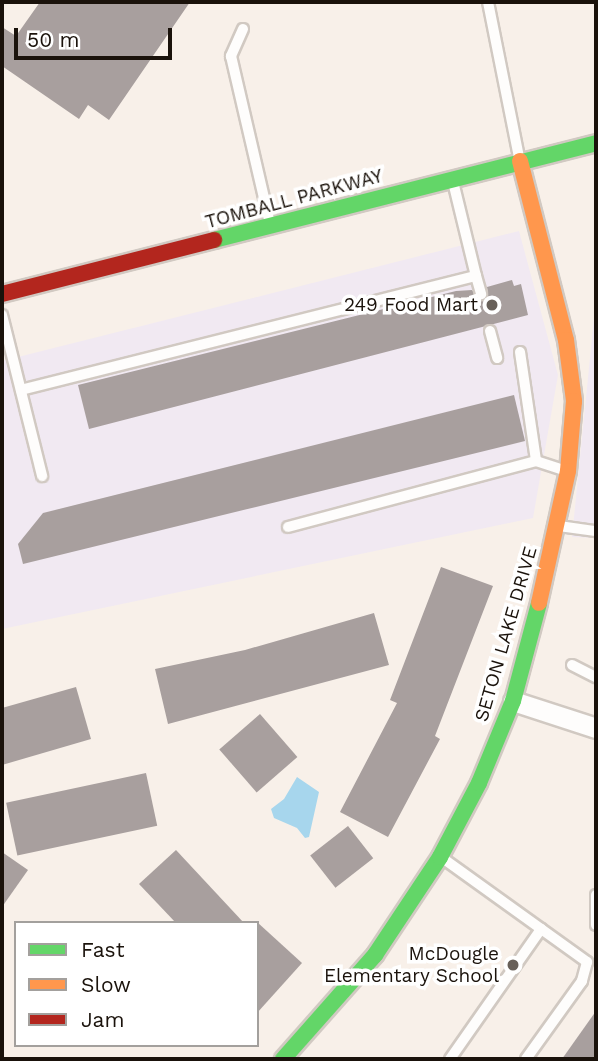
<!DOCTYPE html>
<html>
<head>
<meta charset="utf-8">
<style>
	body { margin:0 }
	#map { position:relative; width:598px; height:1061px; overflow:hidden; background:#f8f0e9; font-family:"Work Sans",sans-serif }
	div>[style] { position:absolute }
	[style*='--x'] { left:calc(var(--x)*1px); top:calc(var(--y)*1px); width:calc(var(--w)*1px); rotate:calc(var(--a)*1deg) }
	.commercial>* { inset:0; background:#f1e9f2 }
	.water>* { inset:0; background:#a7d6ed }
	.building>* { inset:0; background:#a89f9e; transform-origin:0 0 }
	.roads { filter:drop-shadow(2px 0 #d1c9c2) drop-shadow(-2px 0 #d1c9c2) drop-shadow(0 2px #d1c9c2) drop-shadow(0 -2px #d1c9c2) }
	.lane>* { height:10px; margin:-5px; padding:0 5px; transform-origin:5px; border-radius:5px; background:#fefdfc }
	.street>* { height:19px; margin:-9.5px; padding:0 9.5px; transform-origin:9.5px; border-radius:9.5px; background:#fefdfc }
	.fast>* { height:16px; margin:-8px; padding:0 8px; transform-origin:8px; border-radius:8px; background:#63d668 }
	.slow>* { height:16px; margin:-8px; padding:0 8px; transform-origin:8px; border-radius:8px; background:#ff974d }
	.jam>* { height:16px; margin:-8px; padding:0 8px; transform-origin:8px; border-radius:8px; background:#b3261e }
	.dots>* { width:19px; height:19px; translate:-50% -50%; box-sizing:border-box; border:4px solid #fff; border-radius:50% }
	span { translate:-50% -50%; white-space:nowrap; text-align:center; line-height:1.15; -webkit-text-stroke:7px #fff; paint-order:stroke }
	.street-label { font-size:19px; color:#1a120b }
	.poi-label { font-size:19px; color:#1a120b }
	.right { translate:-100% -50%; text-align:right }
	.frame { position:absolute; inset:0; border:4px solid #1a120b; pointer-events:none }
	.legend { position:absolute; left:14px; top:921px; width:245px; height:126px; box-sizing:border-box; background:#fff; border:2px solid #a3a09d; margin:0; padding:9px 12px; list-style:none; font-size:21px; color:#1a120b }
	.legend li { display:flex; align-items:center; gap:14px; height:35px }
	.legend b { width:35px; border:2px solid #a3a09d }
	.scale { position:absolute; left:14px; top:28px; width:158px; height:32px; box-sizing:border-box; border:4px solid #1a120b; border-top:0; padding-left:9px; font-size:21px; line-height:24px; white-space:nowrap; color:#1a120b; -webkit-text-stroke:5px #fff; paint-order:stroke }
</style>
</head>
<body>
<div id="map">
	<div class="commercial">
		<div style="clip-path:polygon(519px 231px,558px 375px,533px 518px,2px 629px,2px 361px)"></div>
		<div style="clip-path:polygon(596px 298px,596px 538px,572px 537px)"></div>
	</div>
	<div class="water">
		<div style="clip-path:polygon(297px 777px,319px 792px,309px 837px,305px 838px,297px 828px,274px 818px,271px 809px,284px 799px)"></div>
	</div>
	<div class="building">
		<div style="clip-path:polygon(40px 2px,190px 2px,109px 120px,88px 105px,79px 119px,2px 66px,2px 27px,16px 36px)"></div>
		<div style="clip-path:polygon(512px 280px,514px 286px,521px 284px,528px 315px,89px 429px,78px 385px,456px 291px,472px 290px,482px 301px,488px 297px,487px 287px)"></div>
		<div style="clip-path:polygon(514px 395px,525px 441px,23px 564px,18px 544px,43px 513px)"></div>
		<div style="clip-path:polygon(441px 567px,493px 586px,435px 736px,440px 739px,388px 837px,340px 812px,397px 703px,390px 700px)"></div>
		<div style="clip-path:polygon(374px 613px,389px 665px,168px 724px,155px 669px,245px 650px)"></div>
		<div style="clip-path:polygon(76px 687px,91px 739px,2px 765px,2px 708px)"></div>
		<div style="left:260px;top:714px;width:57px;height:54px;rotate:49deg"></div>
		<div style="left:146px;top:773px;width:54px;height:143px;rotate:78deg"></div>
		<div style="left:348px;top:826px;width:41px;height:48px;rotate:52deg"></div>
		<div style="clip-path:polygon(176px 850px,244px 923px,176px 923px,139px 884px)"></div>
		<div style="clip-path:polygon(2px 852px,28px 870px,2px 907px)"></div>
		<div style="clip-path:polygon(257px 922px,302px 963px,257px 1013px)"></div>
		<div style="clip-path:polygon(596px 1011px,596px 1059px,562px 1059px)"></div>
	</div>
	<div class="roads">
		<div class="lane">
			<div style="--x:488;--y:2;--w:158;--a:78.7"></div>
			<div style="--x:243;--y:29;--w:30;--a:114"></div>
			<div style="--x:231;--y:56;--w:171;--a:76.9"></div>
			<div style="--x:476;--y:276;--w:19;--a:74"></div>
			<div style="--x:2;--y:315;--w:166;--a:76"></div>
			<div style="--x:490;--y:331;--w:28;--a:75"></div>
			<div style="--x:520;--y:352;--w:110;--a:81.6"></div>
			<div style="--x:536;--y:461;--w:29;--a:18"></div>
			<div style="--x:21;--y:390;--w:469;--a:-14.1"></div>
			<div style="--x:476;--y:276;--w:97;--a:-103.7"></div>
			<div style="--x:559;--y:526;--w:37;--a:8"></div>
			<div style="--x:288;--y:527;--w:257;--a:-14.9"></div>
			<div style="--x:572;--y:665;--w:27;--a:27"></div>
			<div style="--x:441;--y:857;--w:180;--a:35.7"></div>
			<div style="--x:587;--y:962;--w:20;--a:105"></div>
			<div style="--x:582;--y:981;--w:96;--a:125.7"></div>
			<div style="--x:596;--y:895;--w:30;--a:90"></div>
			<div style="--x:450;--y:1059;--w:159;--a:-55"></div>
		</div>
		<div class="street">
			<div style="--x:513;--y:701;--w:87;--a:18"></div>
		</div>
		<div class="fast">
			<div style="--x:214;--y:240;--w:394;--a:-14.2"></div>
			<div style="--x:283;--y:1059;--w:139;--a:-48.5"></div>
			<div style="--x:375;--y:955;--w:118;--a:-56.4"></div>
			<div style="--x:440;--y:857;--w:84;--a:-62.2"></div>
			<div style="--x:479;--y:783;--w:89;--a:-67.5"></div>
			<div style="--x:513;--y:701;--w:101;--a:-75.1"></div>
		</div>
		<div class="slow">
			<div style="--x:520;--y:161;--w:185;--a:75.6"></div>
			<div style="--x:566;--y:340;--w:62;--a:82.5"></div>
			<div style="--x:574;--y:401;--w:70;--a:94.9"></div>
			<div style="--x:568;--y:471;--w:135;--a:102.4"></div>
		</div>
		<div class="jam">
			<div style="--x:2;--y:294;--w:219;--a:-14.3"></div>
		</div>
	</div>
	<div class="dots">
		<div style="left:492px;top:305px;background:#686059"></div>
		<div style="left:513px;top:965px;background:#686059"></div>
	</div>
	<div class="street-label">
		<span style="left:294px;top:199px;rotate:-15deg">TOMBALL PARKWAY</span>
		<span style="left:506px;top:634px;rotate:-74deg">SETON LAKE DRIVE</span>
	</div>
	<div class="poi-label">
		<span class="right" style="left:478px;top:305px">249 Food Mart</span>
		<span class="right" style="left:499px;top:965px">McDougle<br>Elementary School</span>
	</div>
	<div class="frame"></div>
	<ul class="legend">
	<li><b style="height:9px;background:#63d668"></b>Fast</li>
	<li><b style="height:9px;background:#ff974d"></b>Slow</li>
	<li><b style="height:9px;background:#b3261e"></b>Jam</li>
	</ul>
	<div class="scale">50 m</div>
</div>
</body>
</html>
